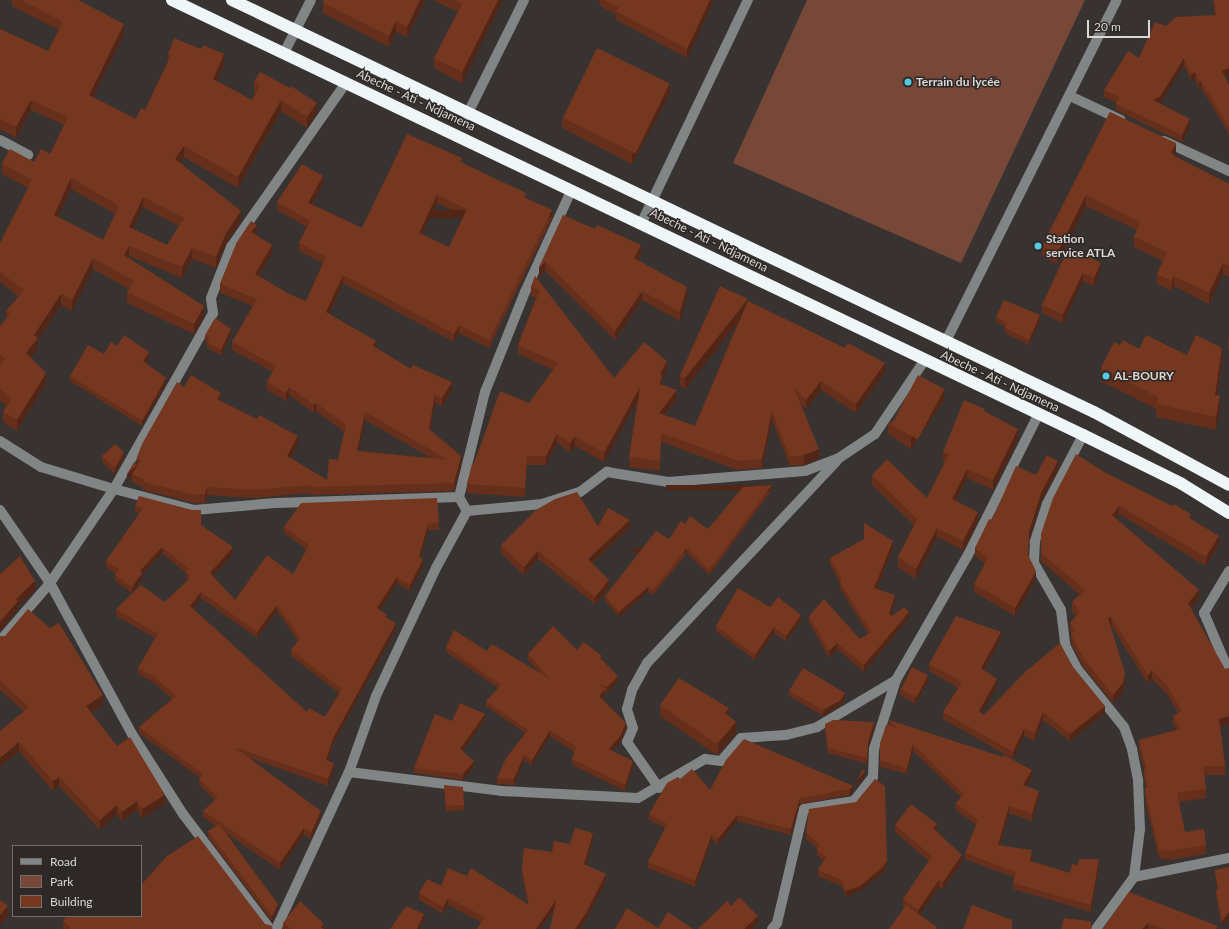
<!DOCTYPE html>
<html>
<head>
<meta charset="utf-8">
<style>
	body { margin:0 }
	#map { position:relative; width:1229px; height:929px; overflow:hidden; background:#383230; font-family:Lato,sans-serif }
	div>[style] { position:absolute }
	[style*='--x'] { left:calc(var(--x)*1px); top:calc(var(--y)*1px); width:calc(var(--w)*1px); rotate:calc(var(--a)*1deg) }
	.green>* { inset:0; background:#774837 }
	.minor>* { height:10px; margin:-5px; padding:0 5px; transform-origin:5px; border-radius:5px; background:#828586 }
	.highway>* { height:12px; margin:-6px; padding:0 6px; transform-origin:6px; border-radius:6px; background:#eef6f8 }
	.wall>* { inset:0; background:#652f1b }
	.shaded-wall>* { inset:0; background:#522616; transform-origin:0 0 }
	.building>* { inset:0; background:#75371f; transform-origin:0 0 }
	.dots>* { width:11px; height:11px; translate:-50% -50%; box-sizing:border-box; border:2px solid #2e2826; border-radius:50% }
	span { translate:-50% -50%; white-space:nowrap; text-align:center; line-height:1.15; -webkit-text-stroke:3px #2e2826; paint-order:stroke }
	.poi-label { font-size:12px; color:#dbd8d6; font-weight:700 }
	.left { translate:0 -50%; text-align:left }
	.street-label { font-size:12px; color:#dbd8d6 }
	.legend { position:absolute; left:12px; top:845px; width:130px; height:72px; box-sizing:border-box; background:#2e2826; border:1px solid #736e6c; margin:0; padding:5px 7px; list-style:none; font-size:12px; color:#dbd8d6 }
	.legend li { display:flex; align-items:center; gap:8px; height:20px }
	.legend b { width:20px; border:1px solid #736e6c }
	.scale { position:absolute; left:1087px; top:20px; width:63px; height:18px; box-sizing:border-box; border:2px solid #dbd8d6; border-top:0; padding-left:5px; font-size:12px; line-height:14px; white-space:nowrap; color:#dbd8d6; -webkit-text-stroke:3px #2e2826; paint-order:stroke }
</style>
</head>
<body>
<div id="map">
	<div class="green">
		<div style="clip-path:polygon(807px 0,1085px 0,961px 263px,733px 163px)"></div>
	</div>
	<div class="minor">
		<div style="--x:284;--y:53;--w:59;--a:-63"></div>
		<div style="--x:1070;--y:96;--w:56;--a:25.2"></div>
		<div style="--x:467;--y:115;--w:128;--a:-63.6"></div>
		<div style="--x:0;--y:140;--w:32;--a:28"></div>
		<div style="--x:1164;--y:141;--w:72;--a:24.8"></div>
		<div style="--x:642;--y:222;--w:246;--a:-64.5"></div>
		<div style="--x:946;--y:341;--w:381;--a:-63.4"></div>
		<div style="--x:1083;--y:435;--w:78;--a:117.6"></div>
		<div style="--x:1047;--y:504;--w:40;--a:108"></div>
		<div style="--x:1035;--y:542;--w:21;--a:93"></div>
		<div style="--x:1034;--y:563;--w:54;--a:60.1"></div>
		<div style="--x:1061;--y:610;--w:35;--a:83"></div>
		<div style="--x:1065;--y:645;--w:28;--a:63"></div>
		<div style="--x:1078;--y:670;--w:73;--a:51.1"></div>
		<div style="--x:1124;--y:727;--w:23;--a:70"></div>
		<div style="--x:1132;--y:749;--w:33;--a:79"></div>
		<div style="--x:1138;--y:781;--w:48;--a:87.6"></div>
		<div style="--x:1140;--y:829;--w:48;--a:97.1"></div>
		<div style="--x:1134;--y:877;--w:64;--a:126.2"></div>
		<div style="--x:0;--y:441;--w:49;--a:32.4"></div>
		<div style="--x:41;--y:467;--w:76;--a:16.8"></div>
		<div style="--x:114;--y:489;--w:202;--a:-60.6"></div>
		<div style="--x:213;--y:313;--w:15;--a:-98"></div>
		<div style="--x:211;--y:298;--w:55;--a:-68.6"></div>
		<div style="--x:231;--y:247;--w:200;--a:-55"></div>
		<div style="--x:0;--y:510;--w:88;--a:55.6"></div>
		<div style="--x:50;--y:583;--w:172;--a:61.5"></div>
		<div style="--x:132;--y:734;--w:95;--a:57.5"></div>
		<div style="--x:183;--y:814;--w:144;--a:52.9"></div>
		<div style="--x:467;--y:511;--w:75;--a:-5.3"></div>
		<div style="--x:542;--y:504;--w:40;--a:-18"></div>
		<div style="--x:580;--y:492;--w:34;--a:-37"></div>
		<div style="--x:607;--y:472;--w:62;--a:9.3"></div>
		<div style="--x:668;--y:482;--w:137;--a:-4.6"></div>
		<div style="--x:805;--y:471;--w:36;--a:-21"></div>
		<div style="--x:839;--y:458;--w:43;--a:-33.7"></div>
		<div style="--x:875;--y:434;--w:88;--a:-56.1"></div>
		<div style="--x:1229;--y:571;--w:49;--a:120.8"></div>
		<div style="--x:1204;--y:613;--w:64;--a:67"></div>
		<div style="--x:0;--y:641;--w:77;--a:-49.2"></div>
		<div style="--x:50;--y:583;--w:114;--a:-55.8"></div>
		<div style="--x:114;--y:489;--w:83;--a:14.7"></div>
		<div style="--x:194;--y:510;--w:82;--a:-4.9"></div>
		<div style="--x:276;--y:503;--w:183;--a:-1.9"></div>
		<div style="--x:349;--y:772;--w:81;--a:-70.4"></div>
		<div style="--x:376;--y:696;--w:141;--a:-64.9"></div>
		<div style="--x:436;--y:568;--w:65;--a:-61.5"></div>
		<div style="--x:467;--y:511;--w:16;--a:-120"></div>
		<div style="--x:459;--y:497;--w:108;--a:-76.1"></div>
		<div style="--x:485;--y:392;--w:108;--a:-68.2"></div>
		<div style="--x:525;--y:292;--w:111;--a:-65.5"></div>
		<div style="--x:659;--y:788;--w:56;--a:-124.8"></div>
		<div style="--x:627;--y:742;--w:15;--a:-67"></div>
		<div style="--x:633;--y:728;--w:20;--a:-108"></div>
		<div style="--x:627;--y:709;--w:20;--a:-75"></div>
		<div style="--x:632;--y:690;--w:31;--a:-61"></div>
		<div style="--x:647;--y:663;--w:277;--a:-46.8"></div>
		<div style="--x:1134;--y:877;--w:97;--a:-11.3"></div>
		<div style="--x:276;--y:929;--w:173;--a:-65.1"></div>
		<div style="--x:349;--y:772;--w:153;--a:7.1"></div>
		<div style="--x:501;--y:791;--w:137;--a:2.9"></div>
		<div style="--x:638;--y:798;--w:78;--a:-30.2"></div>
		<div style="--x:705;--y:759;--w:16;--a:7"></div>
		<div style="--x:721;--y:761;--w:30;--a:-49"></div>
		<div style="--x:741;--y:738;--w:45;--a:-3.8"></div>
		<div style="--x:786;--y:735;--w:32;--a:-14"></div>
		<div style="--x:817;--y:727;--w:92;--a:-30.7"></div>
		<div style="--x:772;--y:929;--w:8;--a:-50"></div>
		<div style="--x:777;--y:923;--w:117;--a:-76.7"></div>
		<div style="--x:804;--y:809;--w:51;--a:-9.1"></div>
		<div style="--x:854;--y:801;--w:31;--a:-52"></div>
		<div style="--x:873;--y:777;--w:28;--a:-88"></div>
		<div style="--x:874;--y:749;--w:72;--a:-72.3"></div>
		<div style="--x:896;--y:680;--w:144;--a:-60.1"></div>
		<div style="--x:968;--y:555;--w:157;--a:-63.4"></div>
	</div>
	<div class="highway">
		<div style="--x:172;--y:0;--w:1010;--a:25.52"></div>
		<div style="--x:1083;--y:435;--w:110;--a:26.3"></div>
		<div style="--x:1182;--y:484;--w:55;--a:31.7"></div>
		<div style="--x:232;--y:0;--w:955;--a:25.55"></div>
		<div style="--x:1094;--y:412;--w:153;--a:28.4"></div>
	</div>
	<div class="wall">
		<div style="clip-path:polygon(evenodd,12px 0,78px 0,124px 35px,93px 97px,136px 119px,145px 110px,168px 62px,168px 54px,224px 65px,217px 81px,252px 100px,256px 94px,254px 93px,254px 82px,317px 113px,307px 128px,281px 111px,238px 188px,184px 157px,180px 162px,241px 221px,226px 243px,216px 268px,192px 259px,182px 278px,129px 256px,128px 257px,204px 316px,194px 334px,127px 303px,127px 292px,129px 289px,93px 269px,72px 311px,61px 305px,38px 340px,38px 348px,30px 358px,46px 383px,17px 431px,3px 422px,3px 412px,6px 406px,0 400px,0 326px,6px 319px,6px 311px,19px 297px,0 282px,0 243px,28px 188px,2px 174px,2px 163px,34px 162px,50px 154px,64px 125px,31px 110px,16px 138px,0 129px,0 29px,48px 51px,59px 30px,12px 6px,12px 0,71px 189px,115px 214px,103px 240px,58px 217px,71px 189px,12px 0,143px 207px,179px 226px,167px 245px,133px 229px,143px 207px)"></div>
		<div style="clip-path:polygon(426px 0,407px 37px,396px 32px,389px 47px,323px 13px,323px 3px)"></div>
		<div style="clip-path:polygon(433px 0,503px 0,462px 83px,434px 68px,434px 58px,458px 12px)"></div>
		<div style="clip-path:polygon(597px 0,713px 0,713px 3px,687px 58px,616px 20px,616px 15px,600px 6px,600px 2px)"></div>
		<div style="clip-path:polygon(1213px 0,1229px 0,1229px 75px,1225px 77px,1229px 85px,1229px 134px,1201px 88px,1199px 89px,1195px 79px,1191px 81px,1184px 65px,1160px 103px,1190px 126px,1182px 142px,1116px 110px,1116px 103px,1104px 97px,1104px 90px,1139px 58px,1166px 26px,1215px 16px)"></div>
		<div style="clip-path:polygon(670px 94px,632px 164px,562px 128px,562px 118px)"></div>
		<div style="clip-path:polygon(1110px 112px,1176px 153px,1175px 156px,1229px 184px,1229px 277px,1223px 274px,1209px 304px,1174px 286px,1172px 291px,1157px 284px,1157px 274px,1163px 261px,1134px 247px,1134px 237px,1137px 230px,1086px 206px,1057px 264px,1042px 256px,1042px 246px)"></div>
		<div style="clip-path:polygon(evenodd,462px 162px,526px 198px,552px 218px,489px 348px,459px 333px,454px 342px,343px 283px,329px 314px,376px 348px,411px 369px,452px 390px,442px 407px,435px 402px,430px 430px,461px 464px,454px 491px,311px 495px,311px 493px,254px 498px,207px 495px,205px 503px,195px 503px,143px 490px,143px 487px,132px 482px,132px 475px,127px 480px,137px 465px,137px 457px,184px 387px,221px 401px,298px 444px,291px 458px,327px 480px,338px 460px,344px 432px,316px 411px,314px 413px,289px 395px,286px 401px,267px 390px,267px 382px,273px 372px,232px 350px,232px 342px,253px 306px,220px 293px,220px 284px,237px 242px,257px 234px,256px 235px,272px 253px,259px 276px,289px 294px,306px 301px,323px 263px,299px 251px,299px 243px,307px 227px,277px 210px,277px 202px,323px 184px,312px 204px,362px 228px,462px 162px,437px 203px,464px 216px,449px 247px,422px 235px,437px 203px,462px 162px,365px 420px,431px 458px,358px 451px,365px 420px)"></div>
		<div style="clip-path:polygon(563px 215px,641px 254px,638px 260px,687px 296px,680px 321px,642px 300px,615px 340px,545px 271px,539px 276px)"></div>
		<div style="clip-path:polygon(1069px 247px,1101px 271px,1094px 286px,1083px 281px,1063px 323px,1042px 313px,1042px 305px)"></div>
		<div style="clip-path:polygon(535px 276px,614px 378px,667px 370px,662px 378px,662px 385px,677px 399px,665px 415px,695px 426px,739px 320px,685px 389px,680px 386px,680px 375px,748px 301px,885px 372px,856px 413px,821px 390px,806px 409px,800px 403px,819px 458px,804px 465px,790px 466px,772px 420px,762px 468px,738px 470px,661px 442px,660px 471px,629px 467px,629px 457px,638px 399px,604px 462px,575px 446px,570px 452px,557px 443px,546px 465px,527px 465px,525px 497px,467px 493px,467px 484px,473px 465px,529px 403px,553px 370px,518px 354px,518px 345px,536px 298px,531px 296px,531px 287px)"></div>
		<div style="clip-path:polygon(996px 317px,1040px 321px,1029px 345px,1005px 333px,1005px 327px,996px 322px)"></div>
		<div style="clip-path:polygon(231px 334px,221px 355px,207px 348px,207px 341px,205px 340px,205px 335px)"></div>
		<div style="clip-path:polygon(1229px 336px,1229px 350px,1228px 350px,1228px 339px)"></div>
		<div style="clip-path:polygon(1120px 345px,1139px 349px,1187px 355px,1222px 361px,1217px 396px,1220px 409px,1216px 430px,1156px 417px,1156px 409px,1101px 381px,1101px 368px)"></div>
		<div style="clip-path:polygon(117px 346px,149px 358px,146px 363px,166px 383px,142px 426px,70px 381px,70px 376px,104px 354px)"></div>
		<div style="clip-path:polygon(944px 400px,911px 449px,888px 434px,888px 423px)"></div>
		<div style="clip-path:polygon(985px 412px,1018px 439px,993px 490px,967px 478px,956px 501px,978px 521px,963px 550px,937px 537px,916px 579px,898px 567px,898px 557px,914px 525px,872px 485px,872px 475px,927px 498px,945px 462px,943px 461px,943px 452px)"></div>
		<div style="clip-path:polygon(102px 456px,124px 458px,115px 474px,102px 462px)"></div>
		<div style="clip-path:polygon(1058px 469px,1041px 501px,1029px 540px,1028px 556px,1036px 579px,1015px 616px,974px 592px,974px 584px,985px 564px,975px 556px,975px 548px,992px 520px,1036px 475px)"></div>
		<div style="clip-path:polygon(1106px 473px,1191px 519px,1219px 544px,1206px 566px,1119px 514px,1115px 519px,1199px 599px,1191px 608px,1220px 727px,1225px 766px,1225px 775px,1204px 775px,1206px 789px,1206px 798px,1179px 802px,1185px 832px,1206px 845px,1206px 854px,1168px 860px,1159px 858px,1146px 805px,1145px 788px,1146px 788px,1144px 778px,1144px 769px,1139px 749px,1139px 740px,1177px 730px,1173px 725px,1173px 716px,1178px 713px,1167px 694px,1152px 679px,1148px 684px,1111px 625px,1110px 626px,1125px 682px,1123px 692px,1113px 703px,1083px 666px,1071px 643px,1072px 634px,1070px 631px,1070px 623px,1076px 616px,1072px 611px,1072px 602px,1080px 595px,1041px 561px,1041px 553px)"></div>
		<div style="clip-path:polygon(772px 490px,709px 575px,687px 553px,653px 595px,648px 592px,619px 617px,605px 601px,605px 596px,669px 539px,685px 524px,708px 529px)"></div>
		<div style="clip-path:polygon(evenodd,135px 506px,201px 525px,233px 554px,213px 576px,235px 600px,293px 574px,307px 550px,284px 533px,284px 527px,439px 523px,439px 530px,428px 530px,420px 558px,423px 566px,410px 591px,397px 583px,380px 610px,396px 629px,333px 744px,328px 761px,334px 769px,328px 786px,250px 758px,321px 817px,311px 839px,304px 834px,280px 870px,226px 833px,278px 909px,272px 921px,208px 837px,208px 831px,216px 826px,203px 817px,203px 811px,215px 800px,199px 785px,199px 779px,200px 778px,139px 733px,139px 727px,172px 699px,153px 682px,138px 674px,138px 668px,155px 638px,116px 616px,116px 609px,165px 602px,188px 580px,186px 579px,186px 573px,162px 553px,142px 575px,142px 579px,132px 593px,115px 581px,115px 575px,116px 574px,106px 567px,106px 561px,140px 513px,135px 512px,135px 506px,201px 598px,257px 638px,277px 611px,298px 641px,291px 650px,291px 656px,339px 693px,325px 717px,307px 712px,192px 609px,201px 598px)"></div>
		<div style="clip-path:polygon(598px 526px,630px 527px,592px 563px,609px 588px,595px 604px,538px 559px,524px 575px,501px 553px,501px 545px)"></div>
		<div style="clip-path:polygon(893px 548px,877px 589px,895px 602px,890px 615px,892px 616px,909px 618px,864px 672px,837px 649px,829px 658px,809px 622px,809px 616px,860px 639px,868px 634px,840px 588px,840px 583px,830px 564px,830px 558px)"></div>
		<div style="clip-path:polygon(770px 607px,801px 621px,786px 641px,774px 633px,755px 660px,716px 631px,716px 626px)"></div>
		<div style="clip-path:polygon(0 636px,103px 704px,91px 713px,117px 746px,165px 804px,142px 818px,137px 810px,122px 821px,117px 814px,100px 830px,59px 786px,53px 791px,19px 751px,0 767px,0 731px,24px 711px,0 690px)"></div>
		<div style="clip-path:polygon(1001px 639px,984px 670px,997px 686px,981px 713px,984px 715px,1073px 667px,1105px 713px,1070px 741px,1043px 720px,1035px 741px,1024px 736px,1013px 759px,943px 719px,943px 712px,958px 688px,929px 671px,929px 664px)"></div>
		<div style="clip-path:polygon(446px 647px,487px 651px,540px 673px,528px 660px,528px 654px,577px 650px,602px 659px,618px 681px,607px 693px,605px 692px,605px 695px,602px 698px,626px 728px,621px 741px,612px 750px,633px 766px,625px 791px,572px 765px,572px 759px,574px 752px,550px 736px,532px 765px,524px 760px,514px 785px,497px 784px,497px 778px,525px 733px,486px 706px,486px 701px,498px 688px,446px 652px)"></div>
		<div style="clip-path:polygon(928px 681px,915px 704px,900px 695px,900px 689px)"></div>
		<div style="clip-path:polygon(789px 691px,845px 698px,841px 705px,823px 716px,789px 696px)"></div>
		<div style="clip-path:polygon(660px 705px,729px 716px,736px 733px,718px 754px,715px 754px,660px 716px)"></div>
		<div style="clip-path:polygon(485px 719px,463px 751px,474px 766px,463px 780px,414px 773px,414px 768px,452px 721px)"></div>
		<div style="clip-path:polygon(889px 720px,1032px 777px,1026px 787px,1039px 798px,1032px 821px,1009px 813px,1000px 845px,1032px 857px,1031px 861px,1070px 873px,1078px 865px,1099px 866px,1091px 912px,1013px 889px,1013px 883px,1015px 878px,965px 859px,965px 853px,976px 825px,956px 810px,956px 803px,961px 797px,913px 751px,907px 774px,880px 767px,880px 743px,889px 726px)"></div>
		<div style="clip-path:polygon(825px 724px,874px 728px,868px 747px,867px 764px,828px 753px,825px 730px)"></div>
		<div style="clip-path:polygon(680px 779px,710px 790px,853px 786px,853px 792px,850px 795px,800px 804px,791px 835px,737px 821px,718px 845px,712px 839px,695px 887px,648px 868px,648px 862px,665px 828px,649px 820px,649px 814px)"></div>
		<div style="clip-path:polygon(444px 785px,464px 805px,464px 810px,446px 812px)"></div>
		<div style="clip-path:polygon(895px 825px,937px 831px,962px 862px,943px 889px,939px 887px,919px 915px,937px 929px,903px 906px,903px 899px,929px 861px,895px 832px)"></div>
		<div style="clip-path:polygon(806px 833px,887px 867px,883px 873px,860px 891px,846px 897px,842px 886px,818px 876px,818px 870px,823px 861px,817px 855px,817px 848px,806px 839px)"></div>
		<div style="clip-path:polygon(593px 840px,586px 865px,606px 881px,586px 920px,554px 910px,540px 929px,477px 929px,481px 922px,448px 905px,443px 914px,419px 900px,419px 893px,441px 886px,528px 904px,522px 874px,522px 867px,552px 852px,570px 844px)"></div>
		<div style="clip-path:polygon(1229px 867px,1222px 927px,1216px 895px,1216px 890px,1218px 889px,1215px 875px,1215px 870px)"></div>
		<div style="clip-path:polygon(1129px 892px,1218px 929px,1103px 929px)"></div>
		<div style="clip-path:polygon(63px 920px,265px 924px,273px 929px,63px 929px)"></div>
		<div style="clip-path:polygon(283px 923px,324px 929px,283px 929px)"></div>
	</div>
	<div class="shaded-wall">
		<div style="clip-path:polygon(420px 0,426px 0,407px 37px,407px 27px)"></div>
		<div style="clip-path:polygon(498px 0,503px 0,462px 83px,462px 72px)"></div>
		<div style="clip-path:polygon(710px 0,713px 0,713px 3px,687px 58px,687px 49px)"></div>
		<div style="clip-path:polygon(396px 21px,396px 32px,389px 47px,389px 36px)"></div>
		<div style="clip-path:polygon(124px 24px,124px 35px,89px 106px,89px 95px)"></div>
		<div style="clip-path:polygon(224px 54px,224px 65px,213px 90px,213px 79px)"></div>
		<div style="clip-path:polygon(1184px 58px,1184px 65px,1160px 104px,1153px 100px)"></div>
		<div style="clip-path:polygon(1229px 68px,1229px 75px,1222px 78px,1222px 71px)"></div>
		<div style="clip-path:polygon(1195px 72px,1195px 79px,1191px 81px,1191px 74px)"></div>
		<div style="clip-path:polygon(1201px 81px,1201px 88px,1199px 89px,1199px 82px)"></div>
		<div style="clip-path:polygon(670px 84px,670px 94px,632px 164px,632px 153px)"></div>
		<div style="clip-path:polygon(31px 100px,31px 110px,16px 138px,16px 127px)"></div>
		<div style="clip-path:polygon(281px 100px,281px 111px,238px 188px,238px 177px)"></div>
		<div style="clip-path:polygon(317px 103px,317px 113px,307px 128px,307px 117px)"></div>
		<div style="clip-path:polygon(1190px 119px,1190px 126px,1182px 142px,1182px 135px)"></div>
		<div style="clip-path:polygon(1176px 143px,1176px 153px,1171px 162px,1171px 152px)"></div>
		<div style="clip-path:polygon(184px 146px,184px 157px,175px 169px,175px 159px)"></div>
		<div style="clip-path:polygon(323px 176px,323px 184px,308px 211px,308px 203px)"></div>
		<div style="clip-path:polygon(71px 178px,71px 189px,54px 225px,54px 215px)"></div>
		<div style="clip-path:polygon(437px 195px,437px 203px,419px 241px,419px 233px)"></div>
		<div style="clip-path:polygon(1086px 195px,1086px 206px,1057px 264px,1057px 253px)"></div>
		<div style="clip-path:polygon(143px 197px,143px 207px,129px 238px,129px 227px)"></div>
		<div style="left:552px;top:210px;width:8px;height:144px;rotate:90deg"></div>
		<div style="clip-path:polygon(241px 211px,241px 221px,226px 243px,216px 268px,216px 257px,226px 233px)"></div>
		<div style="clip-path:polygon(257px 225px,257px 234px,251px 240px,251px 232px)"></div>
		<div style="clip-path:polygon(272px 245px,272px 253px,255px 282px,255px 274px)"></div>
		<div style="clip-path:polygon(641px 245px,641px 254px,634px 267px,634px 258px)"></div>
		<div style="clip-path:polygon(129px 246px,129px 256px,124px 265px,124px 255px)"></div>
		<div style="clip-path:polygon(192px 248px,192px 259px,182px 278px,182px 267px)"></div>
		<div style="clip-path:polygon(93px 258px,93px 269px,72px 311px,72px 300px)"></div>
		<div style="clip-path:polygon(545px 262px,545px 271px,539px 276px,539px 267px)"></div>
		<div style="clip-path:polygon(1101px 263px,1101px 271px,1094px 286px,1094px 278px)"></div>
		<div style="clip-path:polygon(1223px 263px,1223px 274px,1209px 304px,1209px 293px)"></div>
		<div style="clip-path:polygon(1083px 273px,1083px 281px,1063px 323px,1063px 314px)"></div>
		<div style="clip-path:polygon(343px 275px,343px 283px,326px 320px,326px 312px)"></div>
		<div style="clip-path:polygon(1174px 276px,1174px 286px,1172px 291px,1172px 281px)"></div>
		<div style="clip-path:polygon(687px 287px,687px 296px,680px 321px,680px 312px)"></div>
		<div style="clip-path:polygon(642px 291px,642px 300px,615px 340px,615px 331px)"></div>
		<div style="clip-path:polygon(61px 294px,61px 305px,38px 340px,38px 348px,26px 364px,26px 353px,34px 335px)"></div>
		<div style="clip-path:polygon(748px 299px,748px 310px,685px 389px,685px 378px)"></div>
		<div style="clip-path:polygon(204px 306px,204px 316px,194px 334px,194px 324px)"></div>
		<div style="clip-path:polygon(1040px 315px,1040px 321px,1029px 345px,1029px 340px)"></div>
		<div style="clip-path:polygon(459px 325px,459px 333px,454px 342px,454px 334px)"></div>
		<div style="clip-path:polygon(231px 329px,231px 334px,221px 355px,221px 350px)"></div>
		<div style="clip-path:polygon(376px 341px,376px 349px,373px 346px)"></div>
		<div style="clip-path:polygon(1222px 348px,1222px 361px,1215px 408px,1215px 395px)"></div>
		<div style="clip-path:polygon(149px 352px,149px 358px,143px 367px,143px 361px)"></div>
		<div style="clip-path:polygon(667px 361px,667px 370px,662px 378px,662px 385px,660px 393px,660px 374px)"></div>
		<div style="clip-path:polygon(885px 363px,885px 372px,856px 413px,856px 404px)"></div>
		<div style="clip-path:polygon(46px 373px,46px 383px,17px 431px,17px 420px)"></div>
		<div style="clip-path:polygon(166px 378px,166px 383px,142px 426px,142px 421px)"></div>
		<div style="clip-path:polygon(821px 381px,821px 390px,806px 409px,806px 400px)"></div>
		<div style="clip-path:polygon(452px 382px,452px 390px,442px 407px,442px 398px)"></div>
		<div style="clip-path:polygon(289px 387px,289px 395px,286px 401px,286px 393px)"></div>
		<div style="clip-path:polygon(640px 387px,640px 396px,604px 462px,604px 453px)"></div>
		<div style="clip-path:polygon(944px 389px,944px 400px,911px 449px,911px 438px)"></div>
		<div style="clip-path:polygon(677px 390px,677px 399px,659px 422px,659px 413px)"></div>
		<div style="clip-path:polygon(221px 393px,221px 401px,217px 399px)"></div>
		<div style="clip-path:polygon(435px 394px,435px 402px,429px 437px,429px 429px)"></div>
		<div style="clip-path:polygon(1220px 396px,1220px 409px,1216px 430px,1216px 417px)"></div>
		<div style="clip-path:polygon(316px 403px,316px 411px,314px 413px,314px 405px)"></div>
		<div style="clip-path:polygon(772px 411px,772px 420px,762px 468px,762px 459px)"></div>
		<div style="clip-path:polygon(365px 412px,365px 420px,357px 459px,357px 451px)"></div>
		<div style="clip-path:polygon(1018px 429px,1018px 439px,993px 490px,993px 480px)"></div>
		<div style="clip-path:polygon(557px 434px,557px 443px,546px 465px,546px 456px)"></div>
		<div style="clip-path:polygon(298px 436px,298px 444px,287px 464px,287px 456px)"></div>
		<div style="clip-path:polygon(575px 436px,575px 446px,570px 452px,570px 443px)"></div>
		<div style="clip-path:polygon(819px 449px,819px 458px,804px 465px,804px 455px)"></div>
		<div style="clip-path:polygon(124px 452px,124px 458px,115px 474px,115px 468px)"></div>
		<div style="clip-path:polygon(461px 456px,461px 464px,454px 491px,454px 483px)"></div>
		<div style="clip-path:polygon(527px 456px,527px 465px,525px 497px,525px 488px)"></div>
		<div style="clip-path:polygon(1058px 461px,1058px 469px,1041px 501px,1029px 540px,1028px 563px,1029px 532px,1041px 493px)"></div>
		<div style="clip-path:polygon(137px 465px,137px 471px,132px 474px,132px 475px,127px 480px,127px 474px)"></div>
		<div style="clip-path:polygon(967px 469px,967px 478px,952px 508px,952px 499px)"></div>
		<div style="left:772px;top:485px;width:5px;height:106px;rotate:90deg"></div>
		<div style="clip-path:polygon(207px 487px,207px 495px,205px 503px,205px 494px)"></div>
		<div style="clip-path:polygon(1119px 506px,1119px 514px,1112px 524px,1112px 515px)"></div>
		<div style="clip-path:polygon(978px 512px,978px 521px,963px 550px,963px 541px)"></div>
		<div style="clip-path:polygon(630px 520px,630px 527px,588px 566px,588px 559px)"></div>
		<div style="clip-path:polygon(428px 524px,428px 530px,419px 563px,419px 557px)"></div>
		<div style="clip-path:polygon(937px 528px,937px 537px,916px 579px,916px 569px)"></div>
		<div style="clip-path:polygon(1219px 536px,1219px 544px,1206px 566px,1206px 557px)"></div>
		<div style="clip-path:polygon(893px 541px,893px 548px,874px 595px,874px 588px)"></div>
		<div style="clip-path:polygon(162px 547px,162px 553px,142px 575px,142px 579px,132px 593px,132px 587px,140px 571px)"></div>
		<div style="clip-path:polygon(233px 547px,233px 554px,210px 579px,210px 573px)"></div>
		<div style="left:687px;top:548px;width:5px;height:54px;rotate:90deg"></div>
		<div style="clip-path:polygon(538px 551px,538px 559px,524px 575px,524px 567px)"></div>
		<div style="clip-path:polygon(423px 559px,423px 566px,410px 591px,410px 585px)"></div>
		<div style="clip-path:polygon(1036px 571px,1036px 579px,1015px 616px,1015px 608px)"></div>
		<div style="clip-path:polygon(397px 577px,397px 583px,377px 614px,377px 608px)"></div>
		<div style="clip-path:polygon(609px 580px,609px 588px,595px 604px,595px 597px)"></div>
		<div style="clip-path:polygon(35px 581px,35px 591px,18px 606px,18px 610px,0 631px,0 622px,16px 599px)"></div>
		<div style="clip-path:polygon(648px 587px,648px 592px,619px 617px,619px 612px)"></div>
		<div style="clip-path:polygon(1199px 590px,1199px 599px,1188px 611px,1188px 603px)"></div>
		<div style="clip-path:polygon(201px 592px,201px 598px,190px 613px,190px 606px)"></div>
		<div style="clip-path:polygon(895px 595px,895px 602px,889px 621px,889px 614px)"></div>
		<div style="clip-path:polygon(277px 605px,277px 611px,257px 638px,257px 632px)"></div>
		<div style="clip-path:polygon(909px 612px,909px 618px,864px 672px,864px 665px)"></div>
		<div style="clip-path:polygon(801px 615px,801px 621px,786px 641px,786px 636px)"></div>
		<div style="clip-path:polygon(1111px 617px,1111px 625px,1108px 627px,1108px 618px)"></div>
		<div style="clip-path:polygon(396px 623px,396px 629px,333px 744px,326px 766px,326px 760px,333px 738px)"></div>
		<div style="clip-path:polygon(774px 627px,774px 633px,755px 660px,755px 655px)"></div>
		<div style="clip-path:polygon(1001px 632px,1001px 639px,981px 675px,981px 668px)"></div>
		<div style="clip-path:polygon(837px 643px,837px 649px,829px 658px,829px 651px)"></div>
		<div style="clip-path:polygon(1152px 670px,1152px 679px,1148px 684px,1148px 675px)"></div>
		<div style="clip-path:polygon(1125px 673px,1125px 682px,1123px 692px,1113px 703px,1113px 695px)"></div>
		<div style="clip-path:polygon(928px 675px,928px 681px,915px 704px,915px 698px)"></div>
		<div style="clip-path:polygon(618px 676px,618px 681px,607px 693px,607px 687px)"></div>
		<div style="clip-path:polygon(997px 679px,997px 686px,979px 718px,979px 711px)"></div>
		<div style="clip-path:polygon(605px 689px,605px 695px,599px 701px,599px 696px)"></div>
		<div style="clip-path:polygon(845px 693px,845px 698px,841px 705px,823px 716px,823px 710px)"></div>
		<div style="clip-path:polygon(103px 695px,103px 704px,86px 716px,86px 706px)"></div>
		<div style="clip-path:polygon(1105px 706px,1105px 713px,1070px 741px,1070px 734px)"></div>
		<div style="clip-path:polygon(729px 708px,729px 719px,725px 713px)"></div>
		<div style="clip-path:polygon(1043px 712px,1043px 720px,1035px 741px,1035px 733px)"></div>
		<div style="clip-path:polygon(485px 714px,485px 719px,460px 754px,460px 749px)"></div>
		<div style="clip-path:polygon(1229px 716px,1229px 725px,1219px 727px,1219px 719px)"></div>
		<div style="clip-path:polygon(736px 722px,736px 733px,718px 754px,718px 743px)"></div>
		<div style="clip-path:polygon(874px 722px,874px 728px,868px 747px,867px 764px,868px 742px)"></div>
		<div style="clip-path:polygon(626px 723px,626px 728px,621px 741px,609px 754px,609px 749px)"></div>
		<div style="clip-path:polygon(1024px 729px,1024px 736px,1013px 759px,1013px 752px)"></div>
		<div style="clip-path:polygon(550px 730px,550px 736px,532px 765px,532px 760px)"></div>
		<div style="clip-path:polygon(19px 742px,19px 751px,0 767px,0 758px)"></div>
		<div style="clip-path:polygon(913px 744px,913px 751px,907px 774px,907px 768px)"></div>
		<div style="clip-path:polygon(524px 755px,524px 760px,514px 785px,514px 779px)"></div>
		<div style="clip-path:polygon(474px 761px,474px 766px,463px 780px,463px 774px)"></div>
		<div style="clip-path:polygon(633px 761px,633px 766px,625px 791px,625px 785px)"></div>
		<div style="clip-path:polygon(334px 763px,334px 769px,328px 786px,328px 779px)"></div>
		<div style="clip-path:polygon(1032px 770px,1032px 777px,1023px 792px,1023px 785px)"></div>
		<div style="clip-path:polygon(865px 771px,865px 776px,857px 787px,857px 781px)"></div>
		<div style="clip-path:polygon(59px 777px,59px 786px,53px 791px,53px 781px)"></div>
		<div style="clip-path:polygon(853px 786px,853px 792px,850px 795px,850px 789px)"></div>
		<div style="clip-path:polygon(1039px 791px,1039px 798px,1032px 821px,1032px 814px)"></div>
		<div style="clip-path:polygon(165px 795px,165px 804px,142px 818px,142px 809px)"></div>
		<div style="clip-path:polygon(800px 798px,800px 804px,791px 835px,791px 829px)"></div>
		<div style="clip-path:polygon(137px 801px,137px 810px,122px 821px,122px 812px)"></div>
		<div style="clip-path:polygon(117px 805px,117px 814px,100px 830px,100px 820px)"></div>
		<div style="clip-path:polygon(1009px 806px,1009px 813px,998px 851px,998px 845px)"></div>
		<div style="clip-path:polygon(321px 811px,321px 817px,311px 839px,311px 833px)"></div>
		<div style="clip-path:polygon(737px 815px,737px 821px,718px 845px,718px 839px)"></div>
		<div style="clip-path:polygon(937px 824px,937px 832px,933px 828px)"></div>
		<div style="clip-path:polygon(304px 828px,304px 834px,280px 870px,280px 863px)"></div>
		<div style="clip-path:polygon(593px 833px,593px 840px,584px 871px,584px 864px)"></div>
		<div style="clip-path:polygon(712px 834px,712px 839px,695px 887px,695px 881px)"></div>
		<div style="clip-path:polygon(1032px 850px,1032px 857px,1030px 868px,1030px 861px)"></div>
		<div style="clip-path:polygon(962px 855px,962px 862px,943px 889px,943px 882px)"></div>
		<div style="clip-path:polygon(1099px 859px,1099px 866px,1091px 912px,1091px 905px)"></div>
		<div style="clip-path:polygon(887px 861px,887px 867px,883px 873px,860px 891px,846px 897px,846px 891px)"></div>
		<div style="clip-path:polygon(606px 874px,606px 881px,586px 920px,580px 929px,575px 929px)"></div>
		<div style="clip-path:polygon(939px 880px,939px 887px,918px 917px,918px 910px)"></div>
		<div style="clip-path:polygon(448px 898px,448px 905px,443px 914px,443px 907px)"></div>
		<div style="clip-path:polygon(556px 900px,556px 907px,540px 929px,536px 929px)"></div>
		<div style="clip-path:polygon(278px 904px,278px 909px,272px 921px,272px 916px)"></div>
		<div style="clip-path:polygon(8px 906px,8px 916px,0 925px,0 915px)"></div>
		<div style="clip-path:polygon(1229px 912px,1229px 918px,1222px 927px,1222px 921px)"></div>
		<div style="clip-path:polygon(424px 914px,424px 920px,420px 929px,417px 929px)"></div>
		<div style="clip-path:polygon(758px 916px,758px 923px,752px 929px,744px 929px)"></div>
		<div style="clip-path:polygon(1148px 923px,1148px 929px,1142px 929px)"></div>
		<div style="clip-path:polygon(324px 924px,324px 929px,321px 929px,321px 927px)"></div>
	</div>
	<div class="building">
		<div style="clip-path:polygon(evenodd,21px 0,78px 0,124px 24px,89px 95px,136px 119px,141px 108px,145px 110px,171px 55px,168px 54px,174px 38px,201px 49px,203px 45px,224px 54px,213px 79px,252px 100px,260px 86px,254px 82px,260px 72px,290px 88px,291px 86px,317px 103px,307px 117px,281px 100px,238px 177px,184px 146px,175px 159px,241px 211px,226px 233px,216px 257px,192px 248px,182px 267px,129px 246px,124px 255px,204px 306px,194px 324px,127px 292px,134px 281px,93px 258px,72px 300px,61px 294px,34px 335px,38px 338px,26px 353px,46px 373px,17px 420px,3px 412px,11px 399px,0 389px,0 365px,5px 359px,0 354px,0 326px,10px 314px,6px 311px,24px 290px,0 272px,0 243px,32px 180px,2px 163px,10px 149px,34px 162px,41px 149px,50px 154px,68px 117px,31px 100px,16px 127px,0 119px,0 29px,48px 51px,63px 22px,21px 0,71px 178px,119px 206px,103px 240px,54px 215px,71px 178px,21px 0,143px 197px,184px 218px,167px 245px,129px 227px,143px 197px)"></div>
		<div style="clip-path:polygon(324px 0,420px 0,407px 27px,396px 21px,389px 36px,323px 3px)"></div>
		<div style="clip-path:polygon(454px 0,498px 0,462px 72px,434px 58px,462px 4px)"></div>
		<div style="clip-path:polygon(604px 0,710px 0,687px 49px,616px 11px,619px 7px)"></div>
		<div style="clip-path:polygon(1214px 0,1229px 0,1229px 68px,1222px 71px,1229px 85px,1229px 127px,1201px 81px,1199px 82px,1195px 72px,1191px 74px,1184px 58px,1160px 97px,1153px 100px,1190px 119px,1182px 135px,1116px 104px,1119px 97px,1104px 90px,1128px 51px,1139px 58px,1155px 22px,1166px 26px,1176px 17px,1216px 15px)"></div>
		<div style="left:597px;top:48px;width:81px;height:78px;rotate:26deg"></div>
		<div style="clip-path:polygon(1110px 112px,1176px 143px,1171px 152px,1174px 156px,1229px 184px,1229px 266px,1223px 263px,1209px 293px,1174px 276px,1172px 281px,1157px 274px,1167px 252px,1134px 237px,1140px 222px,1086px 195px,1057px 253px,1042px 246px)"></div>
		<div style="clip-path:polygon(evenodd,407px 134px,462px 158px,460px 162px,526px 193px,524px 197px,552px 210px,489px 340px,459px 325px,454px 334px,343px 275px,326px 312px,376px 341px,373px 346px,411px 369px,413px 365px,452px 382px,442px 398px,435px 394px,429px 429px,461px 456px,454px 483px,311px 487px,312px 485px,254px 490px,207px 487px,205px 494px,195px 495px,143px 482px,144px 479px,132px 474px,141px 461px,137px 457px,142px 444px,177px 382px,184px 387px,191px 375px,221px 393px,217px 399px,257px 419px,259px 415px,298px 436px,287px 456px,327px 480px,329px 459px,338px 460px,346px 425px,316px 403px,314px 405px,289px 387px,286px 393px,267px 382px,276px 366px,232px 342px,257px 299px,220px 284px,237px 242px,251px 221px,257px 225px,251px 232px,272px 245px,255px 274px,289px 294px,306px 301px,326px 257px,299px 243px,310px 221px,277px 202px,302px 164px,323px 176px,308px 203px,362px 228px,407px 134px,437px 195px,467px 209px,449px 247px,419px 233px,437px 195px,407px 134px,365px 412px,448px 460px,357px 451px,365px 412px)"></div>
		<div style="clip-path:polygon(563px 215px,595px 229px,597px 225px,641px 245px,634px 258px,687px 287px,680px 312px,642px 291px,615px 331px,545px 262px,539px 267px)"></div>
		<div style="clip-path:polygon(1069px 247px,1101px 263px,1094px 278px,1083px 273px,1063px 314px,1042px 305px)"></div>
		<div style="clip-path:polygon(535px 276px,614px 378px,644px 342px,667px 361px,660px 374px,662px 376px,660px 384px,677px 390px,659px 413px,695px 426px,748px 301px,845px 348px,848px 343px,885px 363px,856px 404px,821px 381px,806px 400px,794px 388px,819px 449px,804px 455px,790px 457px,772px 411px,762px 459px,738px 461px,661px 433px,660px 461px,629px 457px,640px 387px,604px 453px,575px 436px,570px 443px,557px 434px,546px 456px,527px 456px,525px 488px,467px 484px,472px 464px,473px 465px,479px 450px,500px 391px,529px 403px,558px 363px,518px 345px,540px 290px,531px 287px)"></div>
		<div style="clip-path:polygon(720px 286px,748px 299px,685px 378px,680px 375px)"></div>
		<div style="clip-path:polygon(1004px 300px,1040px 315px,1029px 340px,1005px 328px,1007px 323px,996px 317px)"></div>
		<div style="clip-path:polygon(215px 318px,231px 329px,221px 350px,207px 342px,209px 337px,205px 335px)"></div>
		<div style="clip-path:polygon(124px 335px,149px 352px,143px 361px,166px 378px,142px 421px,70px 376px,88px 345px,104px 354px,111px 342px,117px 346px)"></div>
		<div style="clip-path:polygon(1146px 335px,1187px 355px,1196px 335px,1222px 348px,1215px 395px,1220px 396px,1216px 417px,1156px 404px,1158px 397px,1101px 368px,1114px 342px,1120px 345px,1123px 340px,1139px 349px)"></div>
		<div style="left:918px;top:375px;width:30px;height:57px;rotate:28deg"></div>
		<div style="clip-path:polygon(964px 400px,985px 409px,984px 411px,1018px 429px,993px 480px,967px 469px,952px 499px,978px 512px,963px 541px,937px 528px,916px 569px,898px 557px,917px 519px,872px 475px,887px 459px,927px 498px,949px 454px,943px 452px)"></div>
		<div style="clip-path:polygon(115px 444px,124px 452px,115px 468px,102px 456px)"></div>
		<div style="clip-path:polygon(1076px 454px,1106px 473px,1172px 506px,1174px 504px,1191px 514px,1189px 518px,1219px 536px,1206px 557px,1119px 506px,1112px 515px,1199px 590px,1188px 603px,1225px 669px,1229px 668px,1229px 716px,1219px 719px,1225px 766px,1203px 766px,1206px 789px,1177px 793px,1185px 832px,1204px 829px,1206px 845px,1168px 851px,1159px 849px,1146px 796px,1145px 788px,1148px 788px,1144px 769px,1147px 770px,1139px 740px,1181px 729px,1173px 716px,1182px 711px,1167px 686px,1152px 670px,1148px 675px,1111px 617px,1108px 618px,1125px 673px,1123px 683px,1113px 695px,1083px 658px,1071px 634px,1075px 630px,1070px 623px,1080px 612px,1072px 602px,1085px 590px,1041px 553px,1041px 534px,1053px 498px)"></div>
		<div style="clip-path:polygon(1047px 455px,1058px 461px,1041px 493px,1029px 532px,1028px 555px,1036px 571px,1015px 608px,974px 584px,988px 558px,975px 548px,989px 519px,992px 520px,1016px 466px,1036px 475px)"></div>
		<div style="clip-path:polygon(134px 462px,137px 465px,127px 474px)"></div>
		<div style="clip-path:polygon(772px 485px,709px 570px,687px 548px,653px 590px,648px 587px,619px 612px,605px 596px,656px 531px,669px 539px,681px 521px,685px 524px,690px 516px,708px 529px,743px 487px)"></div>
		<div style="clip-path:polygon(577px 492px,598px 526px,608px 508px,630px 520px,588px 559px,609px 580px,595px 597px,538px 551px,524px 567px,501px 545px,536px 510px,555px 499px)"></div>
		<div style="clip-path:polygon(evenodd,139px 496px,192px 510px,201px 510px,201px 525px,233px 547px,210px 573px,235px 600px,267px 555px,293px 574px,309px 545px,284px 527px,301px 503px,437px 498px,439px 523px,428px 524px,419px 557px,423px 559px,410px 585px,397px 577px,377px 608px,387px 615px,385px 617px,396px 623px,333px 738px,326px 760px,334px 763px,328px 779px,234px 747px,321px 811px,311px 833px,304px 828px,280px 863px,203px 811px,218px 797px,199px 779px,203px 774px,139px 727px,176px 696px,153px 676px,138px 668px,158px 634px,116px 609px,141px 585px,165px 602px,191px 577px,186px 572px,189px 569px,162px 547px,140px 571px,142px 573px,132px 587px,115px 575px,119px 569px,106px 561px,143px 508px,135px 506px,139px 496px,201px 592px,257px 632px,277px 605px,300px 638px,291px 650px,342px 689px,325px 717px,309px 708px,307px 712px,190px 606px,201px 592px)"></div>
		<div style="clip-path:polygon(864px 523px,893px 541px,874px 588px,895px 595px,889px 614px,892px 616px,904px 607px,909px 612px,864px 665px,837px 643px,829px 651px,809px 616px,824px 599px,860px 639px,871px 632px,840px 582px,842px 580px,830px 558px,864px 539px)"></div>
		<div style="clip-path:polygon(20px 556px,35px 581px,16px 599px,18px 601px,0 622px,0 574px)"></div>
		<div style="clip-path:polygon(738px 588px,770px 607px,778px 597px,801px 615px,786px 636px,774px 627px,755px 655px,716px 626px)"></div>
		<div style="clip-path:polygon(28px 609px,50px 628px,59px 623px,103px 695px,86px 706px,117px 746px,130px 737px,165px 795px,142px 809px,137px 801px,122px 812px,117px 805px,100px 820px,59px 777px,53px 781px,19px 742px,0 758px,0 731px,29px 707px,0 681px,0 636px,5px 636px)"></div>
		<div style="clip-path:polygon(956px 616px,1001px 632px,981px 668px,997px 679px,979px 711px,984px 715px,1025px 672px,1060px 643px,1073px 667px,1105px 706px,1070px 734px,1043px 712px,1035px 733px,1024px 729px,1013px 752px,943px 712px,962px 682px,929px 664px)"></div>
		<div style="clip-path:polygon(553px 626px,577px 650px,584px 642px,602px 656px,600px 658px,618px 676px,607px 687px,599px 683px,605px 689px,599px 696px,626px 723px,621px 735px,609px 749px,633px 761px,625px 785px,572px 759px,576px 747px,550px 730px,532px 760px,524px 755px,514px 779px,497px 778px,506px 758px,528px 730px,486px 701px,501px 685px,446px 647px,454px 630px,487px 651px,492px 644px,550px 679px,528px 654px)"></div>
		<div style="left:912px;top:667px;width:18px;height:25px;rotate:27deg"></div>
		<div style="clip-path:polygon(803px 668px,845px 693px,841px 700px,823px 710px,789px 691px)"></div>
		<div style="clip-path:polygon(679px 678px,729px 708px,725px 713px,736px 722px,718px 743px,715px 743px,660px 705px)"></div>
		<div style="clip-path:polygon(460px 703px,485px 714px,460px 749px,474px 761px,463px 774px,414px 768px,435px 714px,452px 721px)"></div>
		<div style="clip-path:polygon(833px 720px,874px 722px,868px 742px,867px 758px,828px 748px,825px 724px)"></div>
		<div style="clip-path:polygon(889px 720px,1003px 757px,1004px 755px,1032px 770px,1023px 785px,1039px 791px,1032px 814px,1009px 806px,998px 845px,1032px 850px,1030px 861px,1070px 873px,1072px 864px,1078px 865px,1079px 859px,1099px 859px,1091px 905px,1013px 883px,1016px 872px,965px 853px,978px 820px,956px 803px,964px 794px,913px 744px,907px 768px,880px 760px,880px 743px,886px 725px,897px 728px)"></div>
		<div style="clip-path:polygon(744px 739px,853px 786px,850px 789px,800px 798px,791px 829px,737px 815px,718px 839px,712px 834px,695px 881px,648px 862px,667px 824px,649px 814px,667px 783px,678px 777px,680px 779px,692px 769px,710px 790px,726px 760px)"></div>
		<div style="clip-path:polygon(863px 769px,865px 771px,857px 781px)"></div>
		<div style="clip-path:polygon(875px 779px,885px 786px,887px 861px,883px 867px,860px 886px,846px 891px,842px 880px,818px 870px,826px 857px,817px 850px,819px 844px,806px 833px,809px 809px,856px 802px)"></div>
		<div style="clip-path:polygon(444px 785px,463px 787px,464px 805px,446px 806px)"></div>
		<div style="clip-path:polygon(911px 804px,937px 824px,933px 828px,962px 855px,943px 882px,939px 880px,918px 910px,903px 899px,932px 856px,895px 825px)"></div>
		<div style="clip-path:polygon(219px 824px,278px 904px,272px 916px,208px 831px)"></div>
		<div style="clip-path:polygon(575px 828px,593px 833px,584px 864px,606px 874px,586px 913px,575px 929px,550px 929px,556px 900px,536px 929px,477px 929px,485px 917px,448px 898px,443px 907px,419px 893px,427px 879px,441px 886px,448px 868px,467px 876px,471px 868px,529px 905px,522px 867px,524px 848px,552px 852px,554px 841px,570px 844px)"></div>
		<div style="clip-path:polygon(198px 836px,265px 924px,273px 926px,270px 929px,71px 929px,63px 920px,67px 916px,141px 916px,141px 885px,167px 856px)"></div>
		<div style="clip-path:polygon(1229px 867px,1229px 912px,1222px 921px,1216px 890px,1218px 889px,1215px 870px)"></div>
		<div style="clip-path:polygon(1129px 892px,1218px 926px,1216px 929px,1165px 929px,1148px 923px,1142px 929px,1103px 929px)"></div>
		<div style="clip-path:polygon(739px 897px,758px 916px,744px 929px,698px 929px,727px 901px,731px 906px)"></div>
		<div style="clip-path:polygon(0 900px,8px 906px,0 915px)"></div>
		<div style="clip-path:polygon(300px 901px,324px 924px,321px 927px,324px 929px,292px 929px,283px 923px)"></div>
		<div style="clip-path:polygon(906px 905px,937px 927px,936px 929px,889px 929px)"></div>
		<div style="clip-path:polygon(972px 905px,1012px 920px,1012px 929px,963px 929px)"></div>
		<div style="clip-path:polygon(406px 906px,424px 914px,417px 929px,390px 929px)"></div>
		<div style="clip-path:polygon(627px 908px,658px 928px,668px 912px,693px 929px,615px 929px)"></div>
		<div style="clip-path:polygon(1064px 918px,1090px 921px,1092px 927px,1091px 929px,1061px 929px)"></div>
	</div>
	<div class="dots">
		<div style="left:908px;top:82px;background:#55cae0"></div>
		<div style="left:1038px;top:246px;background:#55cae0"></div>
		<div style="left:1106px;top:376px;background:#55cae0"></div>
	</div>
	<div class="poi-label">
		<span class="left" style="left:916px;top:82px">Terrain du lycée</span>
		<span class="left" style="left:1046px;top:246px">Station<br>service ATLA</span>
		<span class="left" style="left:1114px;top:376px">AL-BOURY</span>
	</div>
	<div class="street-label">
		<span style="left:416px;top:100px;rotate:25deg">Abeche - Ati - Ndjamena</span>
		<span style="left:709px;top:240px;rotate:26deg">Abeche - Ati - Ndjamena</span>
		<span style="left:1000px;top:381px;rotate:25deg">Abeche - Ati - Ndjamena</span>
	</div>
	<ul class="legend">
	<li><b style="height:5px;background:#828586"></b>Road</li>
	<li><b style="height:11px;background:#774837"></b>Park</li>
	<li><b style="height:11px;background:#75371f"></b>Building</li>
	</ul>
	<div class="scale">20 m</div>
</div>
</body>
</html>
